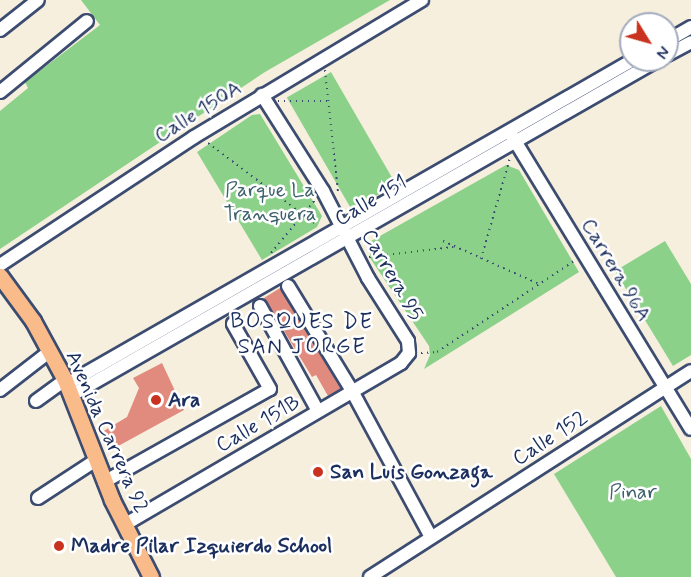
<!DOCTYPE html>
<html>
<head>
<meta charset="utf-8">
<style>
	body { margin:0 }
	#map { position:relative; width:691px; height:577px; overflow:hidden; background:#f6efde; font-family:Mynerve,sans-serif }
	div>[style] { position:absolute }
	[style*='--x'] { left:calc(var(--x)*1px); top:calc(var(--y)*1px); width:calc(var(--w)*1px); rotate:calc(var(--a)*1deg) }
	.green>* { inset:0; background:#8cd18a; transform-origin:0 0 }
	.building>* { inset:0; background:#e18b7e }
	.path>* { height:2px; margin-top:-1px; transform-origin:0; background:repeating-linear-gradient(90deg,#3c4c71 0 1.5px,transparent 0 6px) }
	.roads { filter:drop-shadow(2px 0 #3c4c71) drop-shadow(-2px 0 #3c4c71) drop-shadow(0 2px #3c4c71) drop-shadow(0 -2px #3c4c71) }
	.minor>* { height:12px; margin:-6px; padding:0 6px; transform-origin:6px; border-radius:6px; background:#fff }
	.major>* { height:15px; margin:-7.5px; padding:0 7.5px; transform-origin:7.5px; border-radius:7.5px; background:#fabb8b }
	.dots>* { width:16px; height:16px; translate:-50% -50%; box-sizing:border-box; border:3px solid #fff; border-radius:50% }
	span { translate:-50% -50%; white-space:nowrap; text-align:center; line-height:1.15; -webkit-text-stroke:5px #fff; paint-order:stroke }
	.street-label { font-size:21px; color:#1b2f5e }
	.park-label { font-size:21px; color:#3d606b }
	.poi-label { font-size:21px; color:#1b2f5e; font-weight:700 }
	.left { translate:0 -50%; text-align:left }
	.neighbourhood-label { font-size:22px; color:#1b2f5e; letter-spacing:1.5px }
	.north { position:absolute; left:619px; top:12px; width:60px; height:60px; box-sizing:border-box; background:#fff; border:2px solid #a4acbf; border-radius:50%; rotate:127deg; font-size:16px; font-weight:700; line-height:24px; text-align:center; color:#1b2f5e }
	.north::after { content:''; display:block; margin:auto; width:21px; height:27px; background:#c8321e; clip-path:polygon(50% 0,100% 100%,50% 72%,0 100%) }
</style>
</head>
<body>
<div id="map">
	<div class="green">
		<div style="clip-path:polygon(81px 0,390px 0,265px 72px,0 249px,0 111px,28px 88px,25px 82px,100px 25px)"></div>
		<div style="left:331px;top:72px;width:130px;height:51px;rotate:60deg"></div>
		<div style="clip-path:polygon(260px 114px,322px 216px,317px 227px,262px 260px,197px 152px,252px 115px)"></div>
		<div style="clip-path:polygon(506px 165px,519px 170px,579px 272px,424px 369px,430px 355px,429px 346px,370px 258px,371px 241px)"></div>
		<div style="clip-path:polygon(665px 241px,691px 284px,691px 355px,673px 366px,615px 271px)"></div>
		<div style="clip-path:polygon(661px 406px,691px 459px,691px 577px,616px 577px,554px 474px)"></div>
	</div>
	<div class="building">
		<div style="clip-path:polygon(280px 288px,341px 389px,328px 396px,316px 375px,312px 377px,264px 298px)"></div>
		<div style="clip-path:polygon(162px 363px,184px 410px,111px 450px,102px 432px,127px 417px,139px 388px,133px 378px)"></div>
	</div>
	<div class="path">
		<div style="--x:325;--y:70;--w:123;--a:83.9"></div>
		<div style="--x:278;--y:101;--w:51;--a:0"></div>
		<div style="--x:208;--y:143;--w:138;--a:37"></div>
		<div style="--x:443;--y:241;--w:105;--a:24.1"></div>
		<div style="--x:271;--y:253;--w:69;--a:-50.3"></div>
		<div style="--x:369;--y:257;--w:85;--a:-6.8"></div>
		<div style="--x:481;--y:259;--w:105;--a:-74"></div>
		<div style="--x:421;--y:353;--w:16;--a:-4"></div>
		<div style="--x:437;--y:352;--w:164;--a:-33.6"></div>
	</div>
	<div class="roads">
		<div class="minor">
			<div style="--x:0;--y:30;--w:48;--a:-38.3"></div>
			<div style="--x:667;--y:41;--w:28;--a:-30"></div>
			<div style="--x:667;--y:55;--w:27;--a:-28"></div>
			<div style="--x:0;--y:92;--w:112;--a:-39.2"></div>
			<div style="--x:512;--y:136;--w:343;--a:58.6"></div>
			<div style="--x:0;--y:265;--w:232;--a:-33.4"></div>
			<div style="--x:194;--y:137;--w:266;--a:-31"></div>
			<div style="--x:288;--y:286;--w:123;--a:58.6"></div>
			<div style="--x:352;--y:391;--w:166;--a:61.6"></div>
			<div style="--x:260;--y:306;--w:120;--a:61.1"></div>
			<div style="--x:67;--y:384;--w:652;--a:-29.79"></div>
			<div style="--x:0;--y:390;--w:62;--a:-37.8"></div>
			<div style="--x:72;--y:395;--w:675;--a:-29.76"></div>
			<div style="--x:36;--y:401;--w:36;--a:-36"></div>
			<div style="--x:104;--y:482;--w:190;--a:-29.3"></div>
			<div style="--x:270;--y:389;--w:75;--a:-119.6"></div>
			<div style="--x:38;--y:498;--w:69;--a:-33.2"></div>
			<div style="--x:124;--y:525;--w:321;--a:-30.3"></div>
			<div style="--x:401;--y:363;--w:13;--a:-51"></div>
			<div style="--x:409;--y:353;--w:12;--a:-95"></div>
			<div style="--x:408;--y:341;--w:75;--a:-122.4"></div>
			<div style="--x:368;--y:278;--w:98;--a:-117.3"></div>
			<div style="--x:323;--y:191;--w:114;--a:-122.4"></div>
			<div style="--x:370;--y:577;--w:381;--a:-32.7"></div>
		</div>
		<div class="major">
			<div style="--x:0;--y:276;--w:56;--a:53.7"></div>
			<div style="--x:33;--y:321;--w:67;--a:61.5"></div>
			<div style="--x:65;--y:380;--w:129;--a:68.6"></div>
			<div style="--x:112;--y:500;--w:86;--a:63.1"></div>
		</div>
	</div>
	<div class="dots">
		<div style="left:156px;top:400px;background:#c8321e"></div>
		<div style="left:318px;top:472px;background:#c8321e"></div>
		<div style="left:59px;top:546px;background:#c8321e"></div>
	</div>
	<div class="street-label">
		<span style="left:198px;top:112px;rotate:-32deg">Calle 150A</span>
		<span style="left:371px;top:201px;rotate:-30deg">Calle 151</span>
		<span style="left:616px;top:270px;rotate:59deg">Carrera 96A</span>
		<span style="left:392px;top:275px;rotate:60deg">Carrera 95</span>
		<span style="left:258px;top:424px;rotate:-30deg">Calle 151B</span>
		<span style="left:107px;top:432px;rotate:66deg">Avenida Carrera 92</span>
		<span style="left:550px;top:438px;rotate:-33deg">Calle 152</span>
	</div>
	<div class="park-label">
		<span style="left:270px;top:202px">Parque La<br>Tranquera</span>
		<span style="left:633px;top:492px">Pinar</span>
	</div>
	<div class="poi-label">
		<span class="left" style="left:168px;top:400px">Ara</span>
		<span class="left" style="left:330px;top:472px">San Luis Gonzaga</span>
		<span class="left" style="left:71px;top:546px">Madre Pilar Izquierdo School</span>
	</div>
	<div class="neighbourhood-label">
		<span style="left:302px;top:335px">BOSQUES DE<br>SAN JORGE</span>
	</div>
	<div class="north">N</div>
</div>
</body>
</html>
